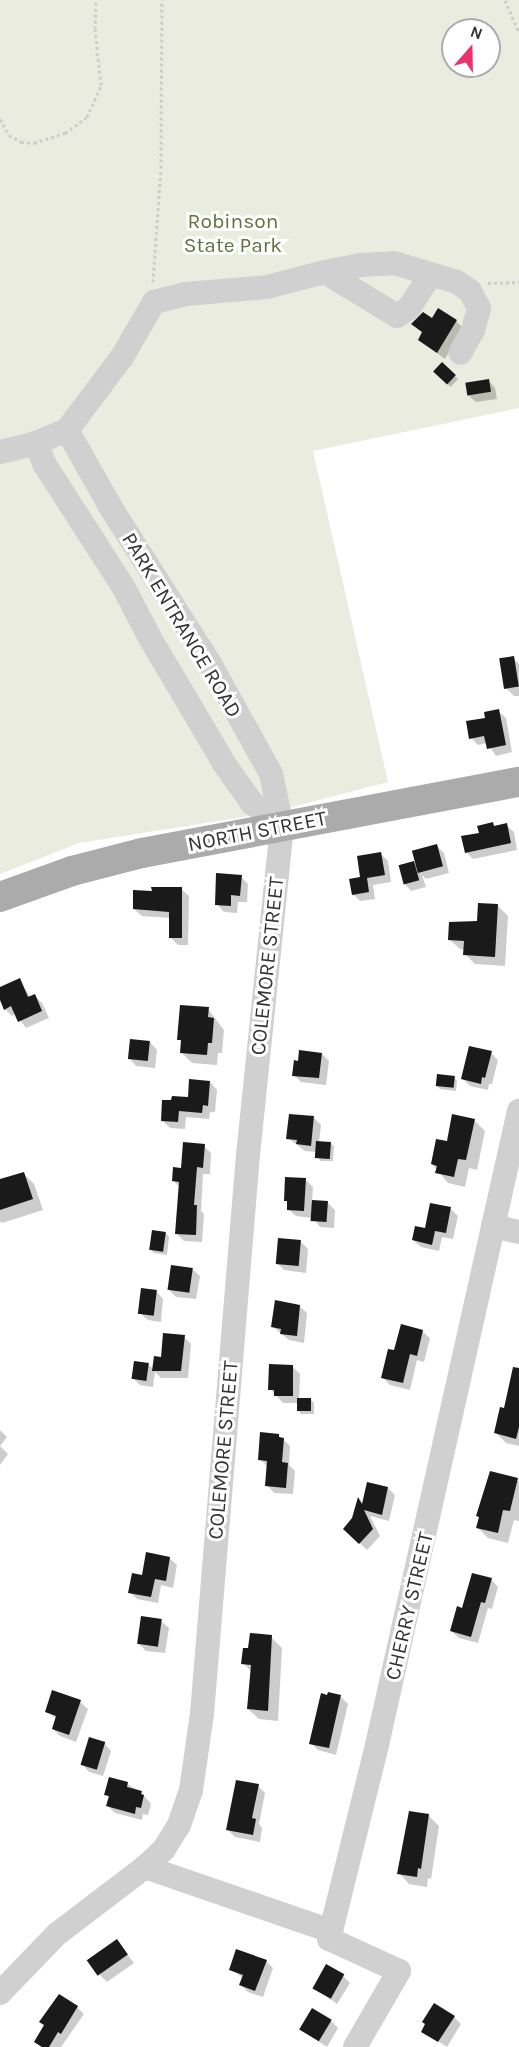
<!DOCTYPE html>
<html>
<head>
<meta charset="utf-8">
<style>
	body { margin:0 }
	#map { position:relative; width:519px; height:2047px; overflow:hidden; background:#fff; font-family:Karla,sans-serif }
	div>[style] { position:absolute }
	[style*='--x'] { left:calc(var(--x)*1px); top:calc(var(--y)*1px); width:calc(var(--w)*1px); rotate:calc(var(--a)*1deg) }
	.green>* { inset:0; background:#e9ecde }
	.shadow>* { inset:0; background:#0003; transform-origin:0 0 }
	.building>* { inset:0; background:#1a1a1a; transform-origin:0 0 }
	.path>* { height:3px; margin-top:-1.5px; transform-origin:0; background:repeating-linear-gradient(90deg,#cdcdcd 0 3px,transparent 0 6px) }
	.minor>* { height:24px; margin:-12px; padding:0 12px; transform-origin:12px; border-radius:12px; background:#d0d0d0 }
	.major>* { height:30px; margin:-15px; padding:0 15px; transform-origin:15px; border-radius:15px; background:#ababab }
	span { translate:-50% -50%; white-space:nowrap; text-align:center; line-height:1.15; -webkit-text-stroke:6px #fff; paint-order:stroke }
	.park-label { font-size:21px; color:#62713d }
	.street-label { font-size:21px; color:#333 }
	.north { position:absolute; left:441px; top:18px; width:60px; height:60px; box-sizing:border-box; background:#fff; border:2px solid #adadad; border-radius:50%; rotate:20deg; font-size:16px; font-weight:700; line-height:24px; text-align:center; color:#333 }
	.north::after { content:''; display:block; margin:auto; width:21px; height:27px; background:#eb336e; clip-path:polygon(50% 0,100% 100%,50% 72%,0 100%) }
</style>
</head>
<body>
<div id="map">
	<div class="green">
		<div style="clip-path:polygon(evenodd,0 0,519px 0,519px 408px,313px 451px,388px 782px,269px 813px,79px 843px,0 874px,0 0,453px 30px,489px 30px,489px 66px,453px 66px,453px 30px)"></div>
	</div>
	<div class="shadow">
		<div style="clip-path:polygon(433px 320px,456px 321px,463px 328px,445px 359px,419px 340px,423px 333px,413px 324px)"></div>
		<div style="left:442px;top:364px;width:22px;height:11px;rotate:43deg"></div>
		<div style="clip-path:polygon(488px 380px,495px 388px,497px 399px,476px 402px,468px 395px)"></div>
		<div style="clip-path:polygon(513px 658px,519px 664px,519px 696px,514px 696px,507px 689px)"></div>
		<div style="clip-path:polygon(498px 711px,506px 718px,512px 752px,496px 756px,487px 743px,478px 745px,471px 738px,487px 719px)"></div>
		<div style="clip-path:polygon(506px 825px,514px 832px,517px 850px,473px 859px,466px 852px,480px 834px,479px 827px)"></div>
		<div style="clip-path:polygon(437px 846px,444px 853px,449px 873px,426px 879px,422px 875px,426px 887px,411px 891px,404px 883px,414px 863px,418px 867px)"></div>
		<div style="clip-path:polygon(381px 854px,388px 861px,391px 882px,373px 885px,375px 899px,360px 901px,353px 894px)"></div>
		<div style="clip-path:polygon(241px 877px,248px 884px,247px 902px,238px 902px,237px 913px,224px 912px,217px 904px)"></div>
		<div style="clip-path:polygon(181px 889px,189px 896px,188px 945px,178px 945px,171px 938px,171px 918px,142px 916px,134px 909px,153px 892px)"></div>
		<div style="clip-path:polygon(498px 906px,508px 916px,505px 966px,475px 964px,465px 954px,465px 950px,460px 949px,449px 939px,478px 922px)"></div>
		<div style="clip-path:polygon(19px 980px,31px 998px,35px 996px,42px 1003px,49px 1018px,26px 1028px,16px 1014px,12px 1016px,5px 1009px,0 996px,0 988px)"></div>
		<div style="clip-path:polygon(208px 1009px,224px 1030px,222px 1053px,218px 1053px,217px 1065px,192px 1063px,181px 1052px,182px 1043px,179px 1039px)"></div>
		<div style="clip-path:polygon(150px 1042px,157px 1050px,155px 1068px,136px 1066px,129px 1058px)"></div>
		<div style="clip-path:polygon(491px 1053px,498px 1060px,492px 1084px,489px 1084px,488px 1090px,470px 1086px,463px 1079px)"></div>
		<div style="clip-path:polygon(322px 1054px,329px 1061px,326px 1085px,301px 1082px,294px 1075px)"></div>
		<div style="clip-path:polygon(454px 1077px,457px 1081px,456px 1091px,440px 1089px,437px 1086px)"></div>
		<div style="clip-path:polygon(210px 1082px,217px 1090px,215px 1112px,210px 1112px,209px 1119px,186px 1117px,185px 1129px,170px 1128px,162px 1120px)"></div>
		<div style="clip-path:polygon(313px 1117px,321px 1125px,319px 1142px,330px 1143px,334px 1146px,333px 1161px,320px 1161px,317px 1152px,305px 1151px,288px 1138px)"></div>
		<div style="clip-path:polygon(474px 1120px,485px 1131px,477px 1170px,469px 1168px,465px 1187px,448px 1183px,432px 1164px,448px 1143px)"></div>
		<div style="clip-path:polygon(204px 1146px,211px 1153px,210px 1174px,203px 1174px,201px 1211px,204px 1214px,202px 1242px,184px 1241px,177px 1234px,180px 1187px,173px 1181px)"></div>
		<div style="clip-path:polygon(23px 1173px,34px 1184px,43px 1210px,2px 1223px,0 1221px,0 1181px)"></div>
		<div style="clip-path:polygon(306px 1180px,313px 1187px,312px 1202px,328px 1203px,335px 1210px,334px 1228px,320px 1227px,313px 1218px,296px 1216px,288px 1209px,289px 1203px,285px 1200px)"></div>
		<div style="clip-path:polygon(451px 1209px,458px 1216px,453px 1239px,442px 1237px,439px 1251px,421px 1247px,413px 1240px)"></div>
		<div style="clip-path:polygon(166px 1233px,169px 1237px,167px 1255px,154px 1253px,151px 1250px)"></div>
		<div style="clip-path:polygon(301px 1242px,308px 1249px,306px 1273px,284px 1270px,277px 1263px)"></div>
		<div style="clip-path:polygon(192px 1269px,200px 1276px,196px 1299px,176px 1297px,169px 1290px)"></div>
		<div style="clip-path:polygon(156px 1291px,163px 1299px,161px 1322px,148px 1320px,140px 1313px)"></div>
		<div style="clip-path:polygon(299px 1306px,307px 1313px,304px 1343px,289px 1340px,272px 1326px)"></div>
		<div style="clip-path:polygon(422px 1331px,430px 1338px,424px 1362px,417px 1360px,410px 1390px,390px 1385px,383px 1378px,396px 1352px)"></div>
		<div style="clip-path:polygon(184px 1337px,191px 1344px,188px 1378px,161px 1378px,155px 1372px,153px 1387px,140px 1385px,133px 1378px,148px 1364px,154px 1370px)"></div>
		<div style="clip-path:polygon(293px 1367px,300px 1374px,299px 1399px,311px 1400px,314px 1403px,314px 1414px,301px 1414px,298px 1410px,298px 1403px,283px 1403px,270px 1389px)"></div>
		<div style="clip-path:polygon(519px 1378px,519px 1446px,506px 1443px,495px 1432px)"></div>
		<div style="clip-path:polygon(0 1430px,7px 1437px,0 1446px,8px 1454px,0 1465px)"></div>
		<div style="clip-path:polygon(278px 1435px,290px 1446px,289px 1465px,295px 1471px,293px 1494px,274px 1493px,267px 1485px,267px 1466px,260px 1459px)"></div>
		<div style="clip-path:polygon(491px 1473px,519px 1481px,519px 1521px,514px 1520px,508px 1543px,488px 1538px,477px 1527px,480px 1518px,477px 1516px)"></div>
		<div style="clip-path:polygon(388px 1488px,395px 1495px,389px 1521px,370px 1516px,380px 1536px,367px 1550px,345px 1529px,354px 1518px,359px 1500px,363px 1504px)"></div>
		<div style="clip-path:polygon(169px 1558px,177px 1565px,173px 1588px,161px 1585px,158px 1603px,137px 1599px,130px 1592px,143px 1576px)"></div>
		<div style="clip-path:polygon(491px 1579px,498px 1587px,492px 1609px,488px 1608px,478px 1643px,459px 1638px,451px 1631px,463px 1610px)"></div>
		<div style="clip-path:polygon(161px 1621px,169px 1628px,165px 1653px,146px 1651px,139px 1644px)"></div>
		<div style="clip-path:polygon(271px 1637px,282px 1648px,278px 1721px,259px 1719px,248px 1709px,252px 1672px,243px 1663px,250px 1650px)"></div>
		<div style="clip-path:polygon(53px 1692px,80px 1702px,88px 1709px,76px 1742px,60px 1736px,53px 1729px,57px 1719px,46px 1711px)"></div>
		<div style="clip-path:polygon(329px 1694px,341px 1697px,348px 1704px,336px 1755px,318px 1750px,311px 1743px)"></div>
		<div style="clip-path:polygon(104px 1743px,111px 1751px,103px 1776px,89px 1772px,82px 1764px)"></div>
		<div style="clip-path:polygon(127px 1784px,141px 1792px,151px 1804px,148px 1815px,143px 1814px,142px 1820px,115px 1813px,108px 1806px,110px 1799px,106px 1795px)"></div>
		<div style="clip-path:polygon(258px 1786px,265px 1793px,259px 1824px,262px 1828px,260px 1842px,235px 1837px,228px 1830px)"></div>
		<div style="clip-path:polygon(428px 1815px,439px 1826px,431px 1879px,428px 1878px,427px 1887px,409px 1884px,399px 1873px)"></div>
		<div style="clip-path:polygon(117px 1941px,134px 1963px,107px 1982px,100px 1975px)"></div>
		<div style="clip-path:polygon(266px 1961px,273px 1968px,263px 1997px,248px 1992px,241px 1985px,244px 1979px,231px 1969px)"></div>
		<div style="clip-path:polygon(343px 1976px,350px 1983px,337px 2004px,314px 1987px)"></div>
		<div style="clip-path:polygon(77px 2007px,84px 2014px,61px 2047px,41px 2047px,36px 2041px,45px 2026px,40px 2022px)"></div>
		<div style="clip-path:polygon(454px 2017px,461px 2024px,447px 2047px,423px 2031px)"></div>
		<div style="clip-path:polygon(331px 2021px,338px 2028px,327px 2047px,301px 2030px)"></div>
	</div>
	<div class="building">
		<div style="clip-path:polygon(438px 308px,457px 320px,437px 353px,418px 340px,422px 332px,411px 324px,423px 312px,432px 318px)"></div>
		<div style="left:442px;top:362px;width:19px;height:13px;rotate:43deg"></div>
		<div style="left:489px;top:379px;width:13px;height:24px;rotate:81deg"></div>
		<div style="left:514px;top:656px;width:31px;height:15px;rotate:81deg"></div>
		<div style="clip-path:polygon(499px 709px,506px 745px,487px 749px,484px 736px,469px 739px,466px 721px,485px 718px,484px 712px)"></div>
		<div style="clip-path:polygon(493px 822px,494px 826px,507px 823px,511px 843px,465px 853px,461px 836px,479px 833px,477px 826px)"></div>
		<div style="left:437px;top:844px;width:23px;height:26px;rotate:75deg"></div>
		<div style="clip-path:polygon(381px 852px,385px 875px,367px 878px,369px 892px,352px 895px,349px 879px,360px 877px,357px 856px)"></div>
		<div style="left:414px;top:861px;width:20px;height:16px;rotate:75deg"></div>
		<div style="clip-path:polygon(216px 873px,242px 875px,240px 896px,231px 895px,231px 906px,215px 905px)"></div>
		<div style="clip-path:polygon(151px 887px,182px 887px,182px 938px,169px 938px,169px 912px,133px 909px,133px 890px,152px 891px)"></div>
		<div style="clip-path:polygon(478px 903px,498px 904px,495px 957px,463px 955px,464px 941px,448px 940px,449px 922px,477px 921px)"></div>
		<div style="clip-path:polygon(20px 978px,28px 997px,35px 994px,42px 1011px,18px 1022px,11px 1006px,4px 1010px,0 1000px,0 987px)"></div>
		<div style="clip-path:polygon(180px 1005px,209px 1007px,208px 1017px,214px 1018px,212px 1043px,208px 1043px,207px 1055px,180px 1053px,181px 1040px,177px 1040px)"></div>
		<div style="left:130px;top:1039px;width:20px;height:20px;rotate:6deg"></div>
		<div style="clip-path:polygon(469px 1046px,492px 1051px,485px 1078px,482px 1077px,481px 1084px,461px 1079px)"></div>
		<div style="clip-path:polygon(299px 1050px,322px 1053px,319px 1078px,292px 1076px,294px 1060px,298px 1061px)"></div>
		<div style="left:437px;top:1074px;width:18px;height:12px;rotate:6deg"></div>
		<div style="clip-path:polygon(189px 1079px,210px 1081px,208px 1106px,203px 1105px,202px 1113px,179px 1111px,178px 1122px,161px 1121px,162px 1100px,171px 1100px,172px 1096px,188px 1097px)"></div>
		<div style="clip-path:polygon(289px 1114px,314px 1116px,311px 1146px,296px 1144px,297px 1140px,286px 1139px)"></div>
		<div style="clip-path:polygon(452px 1114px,475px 1119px,466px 1160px,458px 1159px,454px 1177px,435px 1173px,437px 1166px,431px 1164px,436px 1139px,447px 1141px)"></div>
		<div style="left:316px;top:1141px;width:15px;height:17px;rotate:4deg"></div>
		<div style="clip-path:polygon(183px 1142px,205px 1144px,203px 1168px,197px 1167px,194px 1205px,197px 1205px,196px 1235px,175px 1234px,179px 1182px,172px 1181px,173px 1167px,181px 1168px)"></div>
		<div style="clip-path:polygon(24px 1172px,33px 1199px,0 1210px,0 1179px)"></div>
		<div style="clip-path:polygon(285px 1177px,306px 1178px,304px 1211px,287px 1210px,287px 1201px,284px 1201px)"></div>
		<div style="left:312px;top:1200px;width:16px;height:21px;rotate:4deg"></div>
		<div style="clip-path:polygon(430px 1203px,451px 1207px,446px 1233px,435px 1231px,432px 1245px,412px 1240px,415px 1226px,425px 1228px)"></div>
		<div style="left:152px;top:1230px;width:14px;height:20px;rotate:8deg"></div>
		<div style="left:278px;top:1238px;width:23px;height:26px;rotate:5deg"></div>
		<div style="left:171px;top:1265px;width:22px;height:25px;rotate:8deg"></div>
		<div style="left:141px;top:1288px;width:16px;height:26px;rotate:7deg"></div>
		<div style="clip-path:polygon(275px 1300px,300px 1305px,297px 1336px,280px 1334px,281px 1329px,271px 1327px)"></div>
		<div style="clip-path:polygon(401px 1324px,423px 1330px,417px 1356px,410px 1354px,403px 1383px,381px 1378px,388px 1349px,394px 1350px)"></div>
		<div style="clip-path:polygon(163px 1333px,185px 1335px,181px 1371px,152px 1371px,154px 1356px,161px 1357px)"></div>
		<div style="left:134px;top:1361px;width:15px;height:18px;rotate:8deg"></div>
		<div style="clip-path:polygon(269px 1364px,293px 1365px,293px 1396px,274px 1396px,274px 1390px,268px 1390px)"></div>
		<div style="clip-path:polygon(513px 1367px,519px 1368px,519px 1427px,516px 1439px,494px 1433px,500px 1407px,504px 1408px)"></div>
		<div style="left:297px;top:1398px;width:14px;height:13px"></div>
		<div style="clip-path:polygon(260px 1432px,279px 1434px,279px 1437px,284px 1438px,282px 1462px,288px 1463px,286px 1488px,265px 1486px,267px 1461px,258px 1460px)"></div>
		<div style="clip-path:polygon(490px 1471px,518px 1478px,510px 1511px,503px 1510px,498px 1533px,476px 1528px,479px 1517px,476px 1516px)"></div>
		<div style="clip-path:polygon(367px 1482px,388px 1487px,382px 1515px,364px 1510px,373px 1529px,359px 1544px,343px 1529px,352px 1518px,358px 1497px,362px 1504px)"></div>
		<div style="clip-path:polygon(146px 1552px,170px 1557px,166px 1581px,155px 1579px,151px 1597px,128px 1593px,132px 1573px,142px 1575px)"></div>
		<div style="clip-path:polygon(472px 1573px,492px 1578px,485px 1603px,481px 1602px,471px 1637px,450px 1631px,457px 1606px,462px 1608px)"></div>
		<div style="left:141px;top:1616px;width:21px;height:28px;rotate:8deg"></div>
		<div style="clip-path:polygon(250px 1633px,272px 1635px,268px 1711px,247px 1709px,251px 1665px,241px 1664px,243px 1648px,248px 1648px)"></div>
		<div style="clip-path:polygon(52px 1690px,81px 1700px,69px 1735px,52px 1729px,56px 1716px,45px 1712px)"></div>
		<div style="clip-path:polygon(328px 1692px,341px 1695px,329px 1748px,309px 1744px,321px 1693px,327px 1695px)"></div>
		<div style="left:89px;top:1737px;width:17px;height:29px;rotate:17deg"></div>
		<div style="clip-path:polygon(109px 1777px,128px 1782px,127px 1787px,142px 1791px,141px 1794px,144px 1795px,141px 1808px,136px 1807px,135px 1814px,106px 1806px,109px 1796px,104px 1795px)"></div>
		<div style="clip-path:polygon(236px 1780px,259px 1784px,252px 1818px,256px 1819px,253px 1835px,226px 1830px)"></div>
		<div style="clip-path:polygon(409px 1811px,429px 1814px,421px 1869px,418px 1868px,417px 1877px,397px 1874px)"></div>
		<div style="left:117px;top:1939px;width:19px;height:37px;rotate:55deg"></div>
		<div style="clip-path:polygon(236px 1949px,267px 1960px,255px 1991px,239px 1985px,243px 1975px,229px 1970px)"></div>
		<div style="left:326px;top:1964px;width:21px;height:28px;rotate:29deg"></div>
		<div style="clip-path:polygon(59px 1994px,78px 2006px,61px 2034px,58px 2032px,49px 2047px,42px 2047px,34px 2042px,44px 2025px,39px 2022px)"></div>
		<div style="clip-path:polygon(434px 2003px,455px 2016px,438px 2042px,421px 2032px,425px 2024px,422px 2022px)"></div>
		<div style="left:312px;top:2008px;width:23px;height:25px;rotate:31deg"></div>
	</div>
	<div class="path">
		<div style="--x:505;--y:0;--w:36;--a:67"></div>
		<div style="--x:0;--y:119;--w:18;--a:61"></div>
		<div style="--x:9;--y:135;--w:14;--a:30"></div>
		<div style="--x:21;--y:142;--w:13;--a:4"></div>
		<div style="--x:34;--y:143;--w:33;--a:-18"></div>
		<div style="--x:65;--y:133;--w:27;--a:-36"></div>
		<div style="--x:87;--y:117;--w:35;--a:-66"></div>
		<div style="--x:101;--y:85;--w:56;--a:-96.1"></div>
		<div style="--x:95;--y:29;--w:29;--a:-88"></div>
		<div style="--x:153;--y:282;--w:114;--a:-86"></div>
		<div style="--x:161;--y:168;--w:168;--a:-89.7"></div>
		<div style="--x:488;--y:283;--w:31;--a:-2"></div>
	</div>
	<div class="minor">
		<div style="--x:325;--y:272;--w:36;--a:-11"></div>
		<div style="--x:360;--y:265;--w:34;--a:-3"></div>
		<div style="--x:394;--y:263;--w:66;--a:16.8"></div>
		<div style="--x:457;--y:282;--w:16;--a:35"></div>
		<div style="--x:470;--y:291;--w:19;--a:62"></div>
		<div style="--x:479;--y:308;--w:23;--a:105"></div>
		<div style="--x:473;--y:330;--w:26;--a:119"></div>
		<div style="--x:36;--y:443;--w:24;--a:68"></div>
		<div style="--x:45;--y:465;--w:146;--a:57.3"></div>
		<div style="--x:124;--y:588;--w:56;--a:62.5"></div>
		<div style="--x:150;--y:638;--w:147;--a:59.4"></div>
		<div style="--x:225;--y:765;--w:47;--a:54.6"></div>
		<div style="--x:252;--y:803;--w:38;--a:37"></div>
		<div style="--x:0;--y:452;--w:37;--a:-14"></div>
		<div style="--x:36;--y:443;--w:34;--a:-23"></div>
		<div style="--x:67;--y:430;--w:91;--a:-53"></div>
		<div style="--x:122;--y:357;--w:64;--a:-59.8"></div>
		<div style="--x:154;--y:302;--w:33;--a:-14"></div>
		<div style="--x:186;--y:294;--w:81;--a:-4.9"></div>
		<div style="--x:267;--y:287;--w:60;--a:-14.5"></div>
		<div style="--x:325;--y:272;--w:84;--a:31.4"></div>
		<div style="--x:397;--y:316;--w:14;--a:-34"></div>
		<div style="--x:409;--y:308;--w:40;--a:-57.1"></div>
		<div style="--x:493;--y:1226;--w:27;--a:13"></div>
		<div style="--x:145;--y:1867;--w:197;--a:19"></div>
		<div style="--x:0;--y:1993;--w:82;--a:-46"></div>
		<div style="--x:57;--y:1934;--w:111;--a:-37.3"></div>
		<div style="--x:145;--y:1867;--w:26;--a:-43"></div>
		<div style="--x:164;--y:1849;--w:28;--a:-58"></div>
		<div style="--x:179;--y:1825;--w:37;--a:-71"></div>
		<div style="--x:191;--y:1790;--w:77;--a:-81.8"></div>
		<div style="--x:202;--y:1714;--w:561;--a:-85.3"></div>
		<div style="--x:248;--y:1155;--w:331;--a:-84.1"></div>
		<div style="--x:282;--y:826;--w:53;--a:-101.9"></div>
		<div style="--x:271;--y:774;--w:122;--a:-118.9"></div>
		<div style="--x:212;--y:667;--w:191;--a:-122.4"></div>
		<div style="--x:110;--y:506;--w:87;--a:-119.5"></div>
		<div style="--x:355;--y:2047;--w:88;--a:-59.9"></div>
		<div style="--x:399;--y:1971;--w:77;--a:-155.4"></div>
		<div style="--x:329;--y:1939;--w:200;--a:-76.1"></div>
		<div style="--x:377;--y:1745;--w:650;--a:-77.38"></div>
	</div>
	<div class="major">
		<div style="--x:0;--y:897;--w:77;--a:-19.9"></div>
		<div style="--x:72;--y:871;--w:72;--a:-14.4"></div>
		<div style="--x:142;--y:853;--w:384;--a:-10.7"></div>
	</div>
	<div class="park-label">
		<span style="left:233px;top:233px">Robinson<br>State Park</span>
	</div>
	<div class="street-label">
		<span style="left:182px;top:625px;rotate:59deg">PARK ENTRANCE ROAD</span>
		<span style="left:257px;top:831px;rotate:-11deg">NORTH STREET</span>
		<span style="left:267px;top:966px;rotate:-84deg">COLEMORE STREET</span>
		<span style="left:223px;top:1450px;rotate:-85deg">COLEMORE STREET</span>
		<span style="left:409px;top:1606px;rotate:-77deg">CHERRY STREET</span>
	</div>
	<div class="north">N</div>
</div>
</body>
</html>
